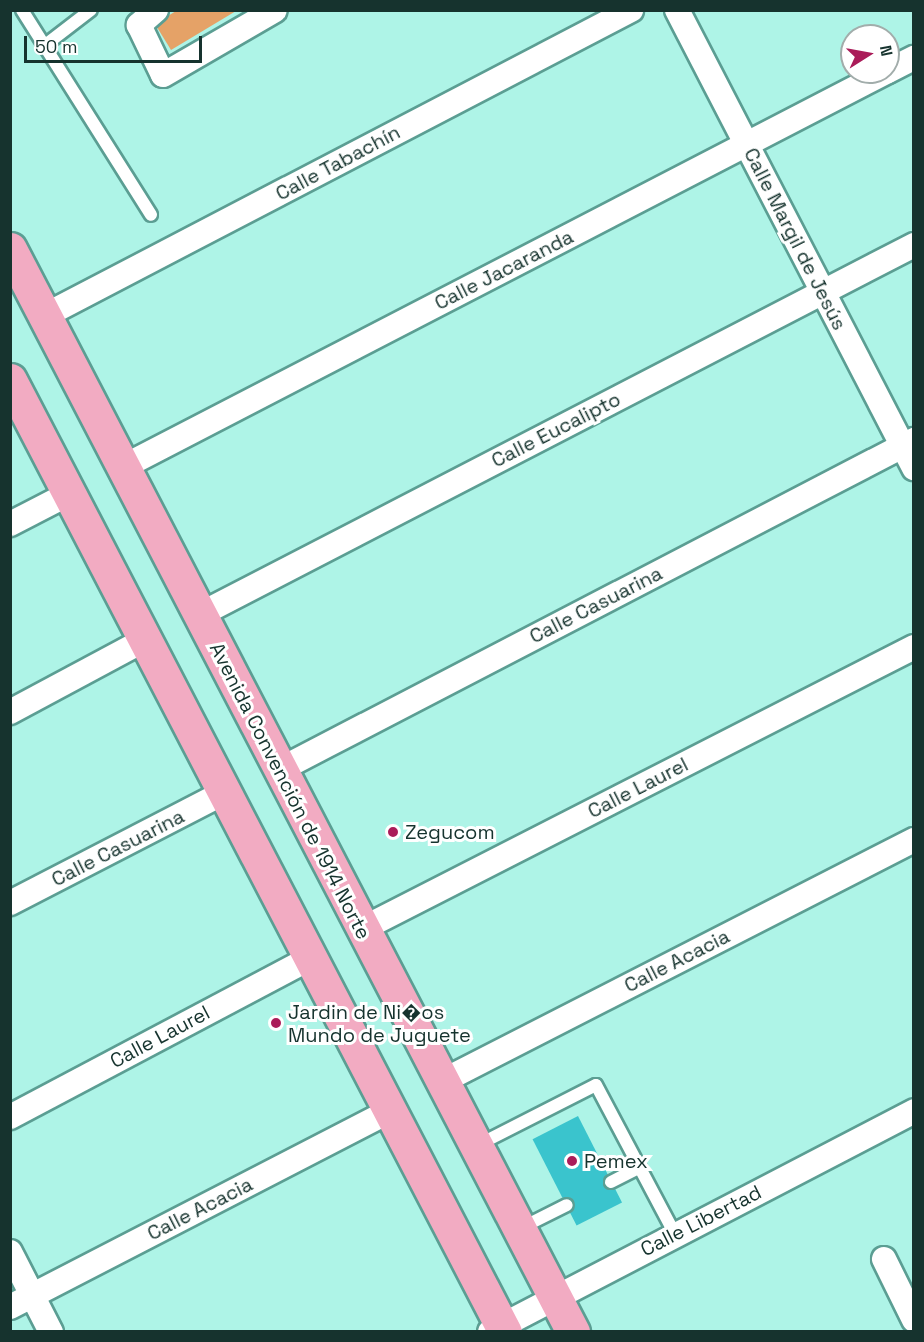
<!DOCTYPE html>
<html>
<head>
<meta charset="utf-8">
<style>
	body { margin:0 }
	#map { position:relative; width:924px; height:1342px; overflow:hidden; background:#aef4e7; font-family:"Space Grotesk",sans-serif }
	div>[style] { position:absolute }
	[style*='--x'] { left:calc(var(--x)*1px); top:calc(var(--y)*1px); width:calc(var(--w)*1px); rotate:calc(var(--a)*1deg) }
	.green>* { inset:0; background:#e5a267 }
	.building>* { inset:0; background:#3ac4cd; transform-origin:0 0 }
	.roads { filter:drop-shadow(2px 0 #5b9e93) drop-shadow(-2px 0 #5b9e93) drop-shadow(0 2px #5b9e93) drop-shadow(0 -2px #5b9e93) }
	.service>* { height:12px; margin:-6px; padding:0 6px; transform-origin:6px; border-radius:6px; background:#fff }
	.minor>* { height:24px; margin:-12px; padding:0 12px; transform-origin:12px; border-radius:12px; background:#fff }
	.primary>* { height:33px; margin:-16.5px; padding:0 16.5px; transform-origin:16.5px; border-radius:16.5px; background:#f2abc2 }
	.dots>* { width:16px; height:16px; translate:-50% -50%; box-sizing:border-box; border:3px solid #fff; border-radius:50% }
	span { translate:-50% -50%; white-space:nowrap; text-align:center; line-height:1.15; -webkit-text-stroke:6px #fff; paint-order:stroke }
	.street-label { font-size:20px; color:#16332e }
	.poi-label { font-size:20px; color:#16332e }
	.left { translate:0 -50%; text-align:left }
	.frame { position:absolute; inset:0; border:12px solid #16332e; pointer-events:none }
	.north { position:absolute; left:840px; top:24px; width:60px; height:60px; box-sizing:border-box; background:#fff; border:2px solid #a2adab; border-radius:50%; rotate:79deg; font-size:16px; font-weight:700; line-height:24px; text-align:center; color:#16332e }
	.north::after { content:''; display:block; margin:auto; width:21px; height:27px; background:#aa1c59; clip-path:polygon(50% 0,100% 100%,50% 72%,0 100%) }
	.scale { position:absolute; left:24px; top:36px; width:178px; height:27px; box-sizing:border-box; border:3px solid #16332e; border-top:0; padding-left:8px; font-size:18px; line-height:21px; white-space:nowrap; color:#16332e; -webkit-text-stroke:4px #fff; paint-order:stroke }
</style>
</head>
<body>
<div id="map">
	<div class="green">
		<div style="clip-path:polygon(176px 11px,236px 11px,171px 50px,155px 24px)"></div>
	</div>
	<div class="building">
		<div style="left:578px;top:1116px;width:97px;height:51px;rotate:63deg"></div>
	</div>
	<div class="roads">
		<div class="service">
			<div style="--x:22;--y:10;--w:242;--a:57.8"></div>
			<div style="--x:44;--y:46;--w:59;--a:-37.5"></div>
			<div style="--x:478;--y:1145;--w:132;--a:-27"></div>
			<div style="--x:596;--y:1085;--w:169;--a:62.1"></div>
			<div style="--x:611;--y:1182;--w:31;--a:-27"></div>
			<div style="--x:521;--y:1228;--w:51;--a:-26.6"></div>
		</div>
		<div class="minor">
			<div style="--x:156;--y:10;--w:23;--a:139"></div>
			<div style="--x:139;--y:25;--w:55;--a:64.4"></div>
			<div style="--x:163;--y:75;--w:129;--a:-30.1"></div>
			<div style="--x:677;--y:10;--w:516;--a:62.64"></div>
			<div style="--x:888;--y:71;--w:29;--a:-27"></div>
			<div style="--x:46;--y:315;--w:660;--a:-27.54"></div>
			<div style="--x:123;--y:467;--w:859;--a:-27.37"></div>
			<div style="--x:10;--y:524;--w:68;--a:-27.3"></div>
			<div style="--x:199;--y:615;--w:805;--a:-27.36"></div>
			<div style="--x:10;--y:712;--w:152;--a:-28.2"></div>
			<div style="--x:279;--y:770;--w:716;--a:-27.46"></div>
			<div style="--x:10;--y:903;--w:242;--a:-27.3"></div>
			<div style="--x:362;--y:929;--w:620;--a:-27.06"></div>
			<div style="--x:441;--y:1082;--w:531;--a:-27.1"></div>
			<div style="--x:10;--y:1117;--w:340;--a:-27.9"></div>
			<div style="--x:10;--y:1252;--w:90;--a:62.9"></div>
			<div style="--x:884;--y:1259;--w:68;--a:63.8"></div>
			<div style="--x:10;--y:1307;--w:427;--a:-27.3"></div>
			<div style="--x:490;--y:1332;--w:478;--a:-27.5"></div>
		</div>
		<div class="primary">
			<div style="--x:10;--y:249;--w:1221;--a:62.53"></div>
			<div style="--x:10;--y:380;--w:1073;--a:62.53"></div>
		</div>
	</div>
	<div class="dots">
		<div style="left:393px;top:832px;background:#aa1c59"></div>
		<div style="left:276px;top:1023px;background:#aa1c59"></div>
		<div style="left:572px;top:1161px;background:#aa1c59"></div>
	</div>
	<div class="street-label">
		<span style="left:338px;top:163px;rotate:-28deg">Calle Tabachín</span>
		<span style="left:795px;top:239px;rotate:63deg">Calle Margil de Jesús</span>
		<span style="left:504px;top:270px;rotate:-27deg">Calle Jacaranda</span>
		<span style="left:556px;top:430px;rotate:-27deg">Calle Eucalipto</span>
		<span style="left:596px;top:605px;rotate:-27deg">Calle Casuarina</span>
		<span style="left:638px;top:788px;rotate:-27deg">Calle Laurel</span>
		<span style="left:290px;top:791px;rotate:63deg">Avenida Convención de 1914 Norte</span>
		<span style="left:118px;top:848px;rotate:-27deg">Calle Casuarina</span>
		<span style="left:677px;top:961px;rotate:-27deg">Calle Acacia</span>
		<span style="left:160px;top:1037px;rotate:-28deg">Calle Laurel</span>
		<span style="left:200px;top:1209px;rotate:-27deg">Calle Acacia</span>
		<span style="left:701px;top:1221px;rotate:-27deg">Calle Libertad</span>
	</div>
	<div class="poi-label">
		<span class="left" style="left:405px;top:832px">Zegucom</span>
		<span class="left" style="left:288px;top:1024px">Jardin de Ni�os<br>Mundo de Juguete</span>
		<span class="left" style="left:584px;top:1161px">Pemex</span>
	</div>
	<div class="frame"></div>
	<div class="north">N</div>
	<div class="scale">50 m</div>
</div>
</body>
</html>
